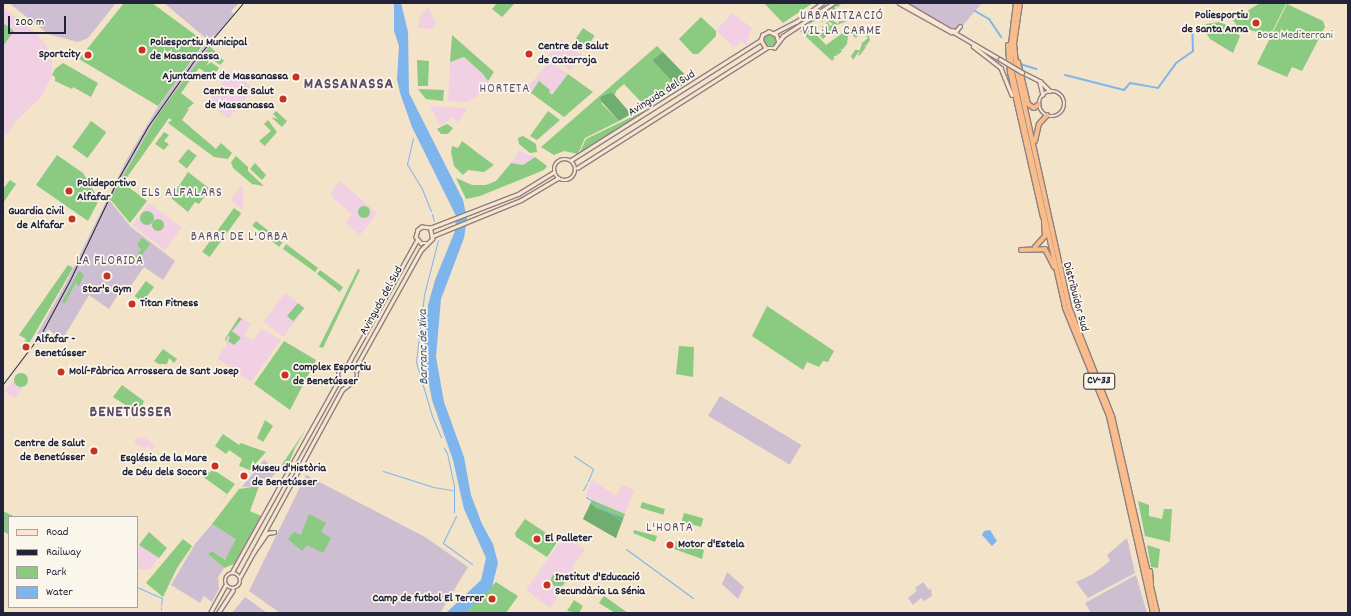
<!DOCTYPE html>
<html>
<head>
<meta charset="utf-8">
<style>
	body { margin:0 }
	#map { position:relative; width:1351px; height:616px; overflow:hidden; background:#f3e3c8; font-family:Dekko,sans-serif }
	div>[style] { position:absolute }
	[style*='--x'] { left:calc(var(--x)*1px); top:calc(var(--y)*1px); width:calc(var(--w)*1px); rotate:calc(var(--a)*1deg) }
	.built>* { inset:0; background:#f1d0e3; transform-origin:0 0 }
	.industrial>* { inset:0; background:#cebed1; transform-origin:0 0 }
	.green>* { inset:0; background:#8aca81; transform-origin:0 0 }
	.round { border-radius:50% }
	.forest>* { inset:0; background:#6fae6f }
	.water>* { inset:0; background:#7fb5ed }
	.stream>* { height:1px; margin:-0.5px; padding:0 0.5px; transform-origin:0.5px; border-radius:0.5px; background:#7fb5ed }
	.canal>* { height:2px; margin:-1px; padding:0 1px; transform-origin:1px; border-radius:1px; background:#7fb5ed }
	.roads { filter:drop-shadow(1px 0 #8a8282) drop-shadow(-1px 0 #8a8282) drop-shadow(0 1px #8a8282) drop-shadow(0 -1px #8a8282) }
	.secondary>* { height:2.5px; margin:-1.25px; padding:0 1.25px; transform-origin:1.25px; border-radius:1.25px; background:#fde4d0 }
	.secondary>.ring { margin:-1.25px; padding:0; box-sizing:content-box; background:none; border:2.5px solid #fde4d0; border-radius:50% }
	.highway>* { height:4px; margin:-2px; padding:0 2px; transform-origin:2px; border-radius:2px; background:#f9bc8a }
	.rail>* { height:1px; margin:-0.5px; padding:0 0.5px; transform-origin:0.5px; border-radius:0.5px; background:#22223b }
	.bridges { filter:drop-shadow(1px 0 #8a8282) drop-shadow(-1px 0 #8a8282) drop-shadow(0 1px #8a8282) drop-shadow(0 -1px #8a8282) }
	.secondary-bridge>* { height:2.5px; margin:-1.25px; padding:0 1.25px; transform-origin:1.25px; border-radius:1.25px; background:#fde4d0 }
	.dots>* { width:11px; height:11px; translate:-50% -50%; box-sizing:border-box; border:2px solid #fbf7ec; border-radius:50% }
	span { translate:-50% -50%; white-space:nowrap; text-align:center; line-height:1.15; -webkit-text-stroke:3.5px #fbf7ec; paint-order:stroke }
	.shield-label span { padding:1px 3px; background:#fbf7ec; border:1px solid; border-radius:3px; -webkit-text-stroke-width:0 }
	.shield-label { font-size:11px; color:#22223b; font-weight:700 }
	.poi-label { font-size:12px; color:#22223b; font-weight:700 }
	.right { translate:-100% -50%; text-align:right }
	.left { translate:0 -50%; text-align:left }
	.park-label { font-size:12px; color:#465d54 }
	.street-label { font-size:12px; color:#22223b }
	.neighbourhood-label { font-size:13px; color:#5a4c67; letter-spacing:1px }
	.water-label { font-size:13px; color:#435579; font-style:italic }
	.district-label { font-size:16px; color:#5a4c67; font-weight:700; letter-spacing:1px }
	.frame { position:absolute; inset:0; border:4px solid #22223b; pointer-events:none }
	.legend { position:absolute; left:8px; top:516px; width:130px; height:92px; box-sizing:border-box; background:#fbf7ec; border:1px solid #a4a2a5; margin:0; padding:5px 7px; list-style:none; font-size:12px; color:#22223b }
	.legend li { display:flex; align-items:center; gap:8px; height:20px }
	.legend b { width:20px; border:1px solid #a4a2a5 }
	.scale { position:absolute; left:8px; top:16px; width:58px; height:18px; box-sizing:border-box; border:2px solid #22223b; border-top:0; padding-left:5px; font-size:12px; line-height:14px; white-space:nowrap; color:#22223b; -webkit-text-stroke:3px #fbf7ec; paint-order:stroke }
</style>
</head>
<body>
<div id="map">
	<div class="built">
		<div style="clip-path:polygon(3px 7px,38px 35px,47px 46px,52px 62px,52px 76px,41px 97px,14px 123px,8px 134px,3px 136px)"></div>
		<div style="clip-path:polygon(428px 7px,436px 23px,431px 29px,418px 28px,420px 17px)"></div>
		<div style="clip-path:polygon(731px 12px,752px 28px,746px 46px,741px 41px,734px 48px,716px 30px,730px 16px)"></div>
		<div style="left:561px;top:39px;width:26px;height:20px;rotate:36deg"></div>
		<div style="clip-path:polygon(463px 57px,482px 73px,488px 81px,475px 98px,467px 102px,448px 101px,450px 62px)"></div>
		<div style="clip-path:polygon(550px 61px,568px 74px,552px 95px,542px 101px,526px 89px)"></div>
		<div style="clip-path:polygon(232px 69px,253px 89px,228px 119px,208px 102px)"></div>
		<div style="clip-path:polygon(430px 106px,466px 108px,467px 110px,458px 122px,451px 117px,441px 127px)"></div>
		<div style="clip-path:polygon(520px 150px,529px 156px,535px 156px,523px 165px,511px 163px)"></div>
		<div style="clip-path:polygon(340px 181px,377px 213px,360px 235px,345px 223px,352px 214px,331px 196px,331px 192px)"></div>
		<div style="clip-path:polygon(241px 186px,243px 187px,243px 210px,230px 200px)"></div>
		<div style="left:149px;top:203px;width:41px;height:28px;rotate:37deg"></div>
		<div style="left:285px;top:293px;width:25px;height:36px;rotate:37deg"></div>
		<div style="clip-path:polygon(239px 317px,251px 324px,244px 335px,253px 341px,261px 329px,281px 340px,251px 382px,217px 358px,227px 344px,225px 339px)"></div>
		<div style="clip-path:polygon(13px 381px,23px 388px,15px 398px,4px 391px)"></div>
		<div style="clip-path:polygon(137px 437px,141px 439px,143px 437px,155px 445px,152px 450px,147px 446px,145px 449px,134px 442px)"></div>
		<div style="clip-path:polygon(592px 480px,616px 496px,622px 485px,634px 490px,625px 514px,586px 496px)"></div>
		<div style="clip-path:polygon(565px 535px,585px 550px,572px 567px,575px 570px,550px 608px,526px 590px)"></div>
		<div style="clip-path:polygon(139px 545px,159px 558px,149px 570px,137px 569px)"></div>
	</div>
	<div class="industrial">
		<div style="clip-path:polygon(9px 3px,116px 3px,88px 38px,78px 42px,48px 34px)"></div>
		<div style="clip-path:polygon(164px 3px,239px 3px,231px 11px,234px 15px,208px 45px,210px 46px,159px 113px,109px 200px,131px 227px,175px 261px,163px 280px,144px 267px,128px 290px,117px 296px,109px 309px,89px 295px,62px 340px,48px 329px,38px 345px,33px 341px,65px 285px,127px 159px,159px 105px,208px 40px)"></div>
		<div style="clip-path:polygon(906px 3px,982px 3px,957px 32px)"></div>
		<div style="left:720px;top:396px;width:95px;height:23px;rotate:31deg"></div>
		<div style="clip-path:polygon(264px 460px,268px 463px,266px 465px,276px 472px,265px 486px,242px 487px)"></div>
		<div style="clip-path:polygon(306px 475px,425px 537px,468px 567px,440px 613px,280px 613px,249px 591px)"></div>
		<div style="clip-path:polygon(212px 524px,237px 539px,225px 560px,212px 551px,208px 554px,224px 568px,218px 577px,219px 589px,212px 602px,204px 596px,200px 603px,171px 585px,195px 544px)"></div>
		<div style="clip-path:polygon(1127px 538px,1135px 573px,1088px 598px,1076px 582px,1093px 574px,1110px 561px,1107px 555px)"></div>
		<div style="clip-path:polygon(727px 572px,744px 587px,738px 599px,722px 584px)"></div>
		<div style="clip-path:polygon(1136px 575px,1147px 613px,1091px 613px,1085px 603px)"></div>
		<div style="clip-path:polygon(923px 582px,929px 590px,931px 588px,932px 596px,924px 601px,921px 598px,913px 605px,908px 598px,917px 591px,915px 588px)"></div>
		<div style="clip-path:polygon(245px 597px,267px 613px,232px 613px)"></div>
	</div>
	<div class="green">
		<div style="clip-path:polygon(124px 3px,152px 3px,205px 42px,158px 106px,79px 59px)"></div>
		<div style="clip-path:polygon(497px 3px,512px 3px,514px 4px,502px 17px,492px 9px)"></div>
		<div style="clip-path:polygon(764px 3px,813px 3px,783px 23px)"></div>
		<div style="clip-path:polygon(835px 3px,842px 3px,838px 7px,834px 6px,836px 9px,832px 10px,835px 14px,828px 10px,823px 13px,823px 23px,820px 18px,809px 24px,810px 21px)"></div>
		<div style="clip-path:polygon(1260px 3px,1286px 4px,1270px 36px,1237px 26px,1233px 20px)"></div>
		<div style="clip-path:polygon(1287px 4px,1323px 21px,1325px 27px,1302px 71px,1292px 67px,1287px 77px,1257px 64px)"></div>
		<div style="clip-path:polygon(701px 17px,716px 31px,716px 36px,698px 54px,693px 54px,679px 39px)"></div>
		<div style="clip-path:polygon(831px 19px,838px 24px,839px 21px,847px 21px,834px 26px,834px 29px,823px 39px,819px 35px,824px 31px,821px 27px,823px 26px,825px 30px,828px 27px,826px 23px,828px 22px,830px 26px,833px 24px,828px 21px)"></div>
		<div style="clip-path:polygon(1219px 22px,1227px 25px,1240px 36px,1233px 53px,1210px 39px,1205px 31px,1206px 24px)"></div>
		<div style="clip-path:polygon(5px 24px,14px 31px,3px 46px,3px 26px)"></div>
		<div style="clip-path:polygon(808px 26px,826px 45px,848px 29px,860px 26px,863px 28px,856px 38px,852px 35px,848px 36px,847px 44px,842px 50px,839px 48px,842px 51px,838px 55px,836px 53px,837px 56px,834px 56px,834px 60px,831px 59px,833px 62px,800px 31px)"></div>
		<div style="left:583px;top:28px;width:14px;height:17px;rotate:34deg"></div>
		<div style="clip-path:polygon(868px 33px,870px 40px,866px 46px,863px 45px,866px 47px,860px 55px,858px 56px,860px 50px,853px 60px,851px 56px,855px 50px,860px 50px,862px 43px,868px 38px,866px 36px)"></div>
		<div class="round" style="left:764px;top:34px;width:12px;height:12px"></div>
		<div style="clip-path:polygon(452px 35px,494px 72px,488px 81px,482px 73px,464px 57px,450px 62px)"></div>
		<div style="clip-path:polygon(210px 46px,224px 61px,220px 65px,207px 56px,206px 59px,209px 61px,206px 66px,211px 62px,219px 68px,212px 77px,199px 68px,181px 93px,194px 103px,187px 109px,189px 109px,182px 120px,216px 149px,221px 143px,232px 153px,228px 159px,214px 157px,168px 123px,172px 120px,169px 118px,123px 183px,147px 201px,130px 223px,110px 199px,159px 113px)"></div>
		<div style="clip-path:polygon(657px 46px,663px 52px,652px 60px,678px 88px,646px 107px,624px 84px,616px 91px,615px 95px,612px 92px,600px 97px,602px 104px,619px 121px,585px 138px,578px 154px,564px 151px,554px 155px,541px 147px)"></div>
		<div style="clip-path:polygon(417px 60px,429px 61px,428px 86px,418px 86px)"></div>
		<div style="clip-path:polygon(63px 63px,98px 83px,91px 97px,73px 87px,72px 89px,55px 81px,55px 77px,52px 75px,55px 69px)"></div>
		<div style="clip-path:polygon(568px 74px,593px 92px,564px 117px,531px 93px,539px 81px,550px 90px,549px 92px,552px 95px)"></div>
		<div style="clip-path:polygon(418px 89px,444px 90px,443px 101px,426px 99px)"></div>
		<div style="clip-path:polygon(648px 109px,581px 152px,580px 152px,586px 139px)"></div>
		<div style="clip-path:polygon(276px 111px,287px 121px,282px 127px,271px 117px,278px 119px,273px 114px)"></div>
		<div style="clip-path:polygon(548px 111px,560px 120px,537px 140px,530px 136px)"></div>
		<div style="clip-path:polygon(268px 120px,277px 132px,265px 146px,259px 141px,271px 131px,264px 124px)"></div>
		<div style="left:91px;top:121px;width:19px;height:32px;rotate:36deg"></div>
		<div style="clip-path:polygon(447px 124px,453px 128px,448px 134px,441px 134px,437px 129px)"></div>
		<div style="clip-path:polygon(164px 132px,169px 135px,164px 141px,169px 144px,164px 150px,155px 144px)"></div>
		<div style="clip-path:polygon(523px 136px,536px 144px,537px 152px,530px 153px,519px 144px,518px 138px)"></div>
		<div style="clip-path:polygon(462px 141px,479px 154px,494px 165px,484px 172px,468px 170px,463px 175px,454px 166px,451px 152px,452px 146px,458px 148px)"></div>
		<div style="left:188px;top:149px;width:11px;height:16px;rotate:38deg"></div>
		<div style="clip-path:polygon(57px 155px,83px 173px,99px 200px,88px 221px,36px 185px)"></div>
		<div style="clip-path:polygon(236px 156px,248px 167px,248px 171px,264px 186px,252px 184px,233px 168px,231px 162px)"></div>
		<div style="clip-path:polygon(535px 157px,547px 166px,544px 170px,480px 196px,466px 199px,456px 178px,472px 185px,486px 185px,496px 181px,511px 163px,523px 165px)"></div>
		<div style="clip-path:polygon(255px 163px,266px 175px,262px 180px,250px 169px)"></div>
		<div style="clip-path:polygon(188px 172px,210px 189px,199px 204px,195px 202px,188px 212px,171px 198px)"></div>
		<div style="clip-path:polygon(10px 180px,16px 184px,3px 203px,3px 189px)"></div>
		<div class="round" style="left:358px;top:206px;width:12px;height:12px"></div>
		<div style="left:234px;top:208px;width:9px;height:54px;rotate:36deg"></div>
		<div class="round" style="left:140px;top:211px;width:14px;height:14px"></div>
		<div class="round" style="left:152px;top:219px;width:12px;height:12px"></div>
		<div style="left:256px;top:221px;width:34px;height:6px;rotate:38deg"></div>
		<div style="clip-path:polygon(142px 238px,150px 244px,138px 260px,135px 258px,141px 249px,137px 245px)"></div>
		<div style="clip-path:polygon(286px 244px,318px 268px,315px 272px,283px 249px)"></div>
		<div style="clip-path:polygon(68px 265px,73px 268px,24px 352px,20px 349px,26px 339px,19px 335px)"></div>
		<div style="clip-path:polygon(358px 269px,360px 270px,323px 348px,319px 347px)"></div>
		<div style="clip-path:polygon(320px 270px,343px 287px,340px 292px,317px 274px)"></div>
		<div style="clip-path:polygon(79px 271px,84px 275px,79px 286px,76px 284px,80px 275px,65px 303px,62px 302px)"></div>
		<div style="left:146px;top:281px;width:10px;height:19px;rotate:37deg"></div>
		<div style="left:298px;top:303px;width:8px;height:17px;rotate:40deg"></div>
		<div style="clip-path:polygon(767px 306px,834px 351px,828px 362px,823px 361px,819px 367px,807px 362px,803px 370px,752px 336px)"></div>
		<div style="clip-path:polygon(239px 317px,242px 319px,232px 331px,241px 338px,234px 345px,228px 341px,230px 337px,228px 336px,226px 341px,229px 345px,225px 339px)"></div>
		<div style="clip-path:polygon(284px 341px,316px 360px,290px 410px,254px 384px)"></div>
		<div style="clip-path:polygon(679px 346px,694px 347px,693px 377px,676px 374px)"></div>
		<div style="clip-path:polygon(163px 349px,177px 359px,174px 363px,169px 358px,167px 364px,159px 364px,154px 361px)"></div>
		<div class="round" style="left:14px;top:373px;width:14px;height:14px"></div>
		<div style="clip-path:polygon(122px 385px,144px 401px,139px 414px,113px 397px)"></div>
		<div style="clip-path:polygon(265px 420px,273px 426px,263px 442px,257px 438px)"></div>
		<div style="clip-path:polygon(306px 429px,295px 448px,285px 473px,279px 469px)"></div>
		<div style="clip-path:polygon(223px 434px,239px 445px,241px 443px,266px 452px,250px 470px,239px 466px,242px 459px,229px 450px,226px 454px,215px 446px)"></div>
		<div style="clip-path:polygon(212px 469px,235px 484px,215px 510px,227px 494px,202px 476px,206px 470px,210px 473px)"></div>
		<div style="clip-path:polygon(259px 486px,250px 511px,261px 516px,234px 564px,224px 568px,208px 554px,212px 551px,225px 560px,236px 539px,212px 524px,239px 489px)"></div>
		<div style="clip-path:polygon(592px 500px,625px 514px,616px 538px,583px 519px)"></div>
		<div style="clip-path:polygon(1138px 501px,1149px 505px,1149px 516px,1162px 519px,1164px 509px,1172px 509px,1170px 542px,1145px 536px)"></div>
		<div style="left:642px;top:502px;width:24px;height:6px;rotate:17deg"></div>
		<div style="clip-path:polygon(3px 511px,15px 517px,9px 517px,9px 535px,3px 531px)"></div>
		<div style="left:684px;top:513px;width:20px;height:9px;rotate:15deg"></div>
		<div style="clip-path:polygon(309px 514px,326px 523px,321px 532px,331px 538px,323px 553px,307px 545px,302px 551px,288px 539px,294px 532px,301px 535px)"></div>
		<div style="clip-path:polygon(525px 519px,558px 541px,547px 557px,516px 537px,515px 533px)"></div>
		<div style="clip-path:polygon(634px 530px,657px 536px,655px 542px,633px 533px)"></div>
		<div style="clip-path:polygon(149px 532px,167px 548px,159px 558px,139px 545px)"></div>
		<div style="clip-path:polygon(183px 539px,192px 546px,177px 568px,163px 597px,146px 583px)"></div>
		<div style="clip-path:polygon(676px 541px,704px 550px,702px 559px,674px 549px)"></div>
		<div style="clip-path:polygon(1147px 545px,1160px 549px,1158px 568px,1151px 567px)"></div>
		<div class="round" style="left:551px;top:573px;width:14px;height:14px"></div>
		<div style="clip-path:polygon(496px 582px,518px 596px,506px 613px,465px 613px)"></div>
		<div style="clip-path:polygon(604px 596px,628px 613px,615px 613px,599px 603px)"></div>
		<div style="clip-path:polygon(574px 600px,583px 606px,579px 613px,567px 611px)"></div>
	</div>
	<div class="forest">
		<div style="clip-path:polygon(663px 52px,690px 80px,678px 88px,652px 60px)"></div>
		<div style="clip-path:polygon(612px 92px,631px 114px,619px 121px,601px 101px,600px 97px)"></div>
		<div style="clip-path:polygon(591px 503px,596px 508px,623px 518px,616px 538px,583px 519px)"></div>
	</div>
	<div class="water">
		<div style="clip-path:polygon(394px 3px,401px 3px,408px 32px,409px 93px,463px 200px,467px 218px,464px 238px,441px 299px,436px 357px,444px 402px,464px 457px,471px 495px,482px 524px,493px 544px,498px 563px,492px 587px,465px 613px,446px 613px,481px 580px,486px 558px,464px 509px,453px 460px,432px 400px,425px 364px,424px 342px,428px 305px,435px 280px,455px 231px,456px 216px,412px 127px,400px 93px,397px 79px,399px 46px,394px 31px)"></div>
		<div style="clip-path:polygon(990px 530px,997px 541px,992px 546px,982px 535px,984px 531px)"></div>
	</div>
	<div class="stream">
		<div style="--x:413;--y:138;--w:27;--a:103"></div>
		<div style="--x:407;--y:164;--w:29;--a:59"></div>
		<div style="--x:422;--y:189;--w:24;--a:68"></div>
		<div style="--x:432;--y:214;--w:7;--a:74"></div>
		<div style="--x:438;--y:240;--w:57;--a:104.3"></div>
		<div style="--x:424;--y:295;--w:67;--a:96.8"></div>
		<div style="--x:416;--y:362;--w:56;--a:73.5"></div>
		<div style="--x:432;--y:416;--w:23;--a:67"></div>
		<div style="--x:444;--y:448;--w:6;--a:59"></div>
		<div style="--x:447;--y:453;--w:34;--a:78"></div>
		<div style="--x:454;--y:486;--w:26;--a:90"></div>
		<div style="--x:574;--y:456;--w:23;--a:34"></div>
		<div style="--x:593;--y:469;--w:13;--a:113"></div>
		<div style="--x:383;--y:471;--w:52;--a:17.7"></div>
		<div style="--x:433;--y:487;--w:20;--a:9"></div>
		<div style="--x:583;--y:490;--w:8;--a:-60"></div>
		<div style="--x:586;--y:497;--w:43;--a:33.7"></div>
		<div style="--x:456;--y:516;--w:30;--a:116"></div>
		<div style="--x:443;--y:543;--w:36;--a:36"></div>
		<div style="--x:626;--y:549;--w:83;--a:36.2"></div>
		<div style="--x:137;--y:587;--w:27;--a:24"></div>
		<div style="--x:162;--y:598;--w:7;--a:98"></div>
		<div style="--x:161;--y:607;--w:2;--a:90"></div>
	</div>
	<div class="canal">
		<div style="--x:975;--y:11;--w:16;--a:30"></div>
		<div style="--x:989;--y:19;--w:22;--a:56"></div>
		<div style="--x:1020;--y:64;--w:17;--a:17"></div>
		<div style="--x:1065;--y:75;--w:61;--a:14.3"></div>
		<div style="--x:1124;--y:90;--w:9;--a:-49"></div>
		<div style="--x:1130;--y:83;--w:28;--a:10"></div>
		<div style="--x:1158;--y:88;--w:31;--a:-54"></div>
		<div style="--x:1176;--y:63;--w:21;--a:-35"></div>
		<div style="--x:1193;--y:51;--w:24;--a:-92"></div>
	</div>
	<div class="roads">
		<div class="secondary">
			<div style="--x:899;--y:3;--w:60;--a:29.1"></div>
			<div style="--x:904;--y:3;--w:111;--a:30.3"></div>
			<div style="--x:952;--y:30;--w:4;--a:14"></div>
			<div style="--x:956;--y:31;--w:6;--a:-51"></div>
			<div style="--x:774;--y:33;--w:25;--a:-27"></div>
			<div style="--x:796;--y:22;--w:32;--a:-36"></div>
			<div style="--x:778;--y:41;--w:6;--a:-108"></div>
			<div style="--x:776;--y:35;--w:8;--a:-157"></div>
			<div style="--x:769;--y:32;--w:7;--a:153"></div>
			<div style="--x:763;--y:35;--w:5;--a:112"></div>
			<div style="--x:761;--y:40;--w:9;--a:58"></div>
			<div style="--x:766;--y:48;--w:8;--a:0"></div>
			<div style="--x:774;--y:48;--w:15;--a:-53"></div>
			<div style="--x:783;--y:36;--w:60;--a:-33.4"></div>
			<div style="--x:973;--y:46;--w:36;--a:38"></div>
			<div style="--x:1001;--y:68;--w:29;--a:68"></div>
			<div style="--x:1022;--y:72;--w:20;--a:27"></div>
			<div style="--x:1040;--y:81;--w:14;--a:45"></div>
			<div style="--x:1040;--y:83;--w:12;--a:76"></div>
			<div class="ring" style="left:1039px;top:91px;width:23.5px;height:23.5px"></div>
			<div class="ring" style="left:554px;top:159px;width:19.5px;height:19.5px"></div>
			<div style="--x:571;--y:160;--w:225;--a:-32.3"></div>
			<div style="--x:577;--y:168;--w:224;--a:-32.4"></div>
			<div style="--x:430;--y:228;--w:94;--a:-21.1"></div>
			<div style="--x:518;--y:194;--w:42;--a:-31.4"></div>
			<div style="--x:433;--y:236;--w:95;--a:-22.2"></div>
			<div style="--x:521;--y:200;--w:43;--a:-30.7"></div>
			<div style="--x:348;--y:364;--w:142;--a:-60.9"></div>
			<div class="ring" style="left:338px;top:365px;width:17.5px;height:17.5px"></div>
			<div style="--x:357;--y:370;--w:7;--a:-82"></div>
			<div style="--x:358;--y:363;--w:129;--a:-60.9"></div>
			<div style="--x:421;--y:250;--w:16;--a:-45"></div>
			<div style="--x:432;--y:239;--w:11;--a:-100"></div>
			<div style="--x:430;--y:228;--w:8;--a:-173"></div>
			<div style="--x:422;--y:227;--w:5;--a:143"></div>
			<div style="--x:418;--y:230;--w:7;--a:106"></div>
			<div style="--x:416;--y:237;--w:8;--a:50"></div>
			<div style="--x:421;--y:243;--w:5;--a:0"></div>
			<div style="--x:253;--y:553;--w:24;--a:-55"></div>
			<div style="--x:267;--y:533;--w:7;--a:-8"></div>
			<div style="--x:232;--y:572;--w:220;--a:-60.9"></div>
			<div class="ring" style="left:225px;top:573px;width:13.5px;height:13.5px"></div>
			<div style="--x:240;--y:577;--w:213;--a:-61.4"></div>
			<div style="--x:342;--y:390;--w:8;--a:-40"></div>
			<div style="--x:210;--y:613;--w:31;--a:-61"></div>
			<div style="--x:218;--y:613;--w:27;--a:-57"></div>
		</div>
		<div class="highway">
			<div style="--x:1016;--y:3;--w:41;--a:97"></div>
			<div style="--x:1011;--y:44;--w:28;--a:88"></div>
			<div style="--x:1012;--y:72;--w:242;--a:77.3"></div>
			<div style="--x:1065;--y:308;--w:117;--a:67.8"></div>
			<div style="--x:1109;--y:416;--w:202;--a:77.4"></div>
			<div style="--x:1020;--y:3;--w:41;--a:98.3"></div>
			<div style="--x:1014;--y:44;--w:28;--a:84"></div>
			<div style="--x:1017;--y:72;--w:241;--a:77.5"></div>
			<div style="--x:1069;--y:307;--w:117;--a:68.5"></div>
			<div style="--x:1112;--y:416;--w:202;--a:77.1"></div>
			<div style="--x:1008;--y:45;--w:27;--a:86"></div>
			<div style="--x:1010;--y:72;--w:149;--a:77.2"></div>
			<div style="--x:1018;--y:62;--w:43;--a:76.6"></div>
			<div style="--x:1028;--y:104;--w:7;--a:34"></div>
			<div style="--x:1034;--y:108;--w:6;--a:-39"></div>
			<div style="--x:1035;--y:141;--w:17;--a:-77"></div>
			<div style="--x:1039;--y:124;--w:12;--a:-48"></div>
			<div style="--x:1035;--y:247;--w:15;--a:-48"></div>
			<div style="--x:1045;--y:236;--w:16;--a:-94"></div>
			<div style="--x:1021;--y:250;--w:24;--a:-2"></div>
			<div style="--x:1045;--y:249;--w:20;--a:63"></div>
			<div style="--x:1150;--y:571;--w:15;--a:86"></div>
		</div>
	</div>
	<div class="rail">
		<div style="--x:3;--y:384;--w:63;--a:-52.8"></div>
		<div style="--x:41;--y:334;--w:61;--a:-61.8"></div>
		<div style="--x:70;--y:280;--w:112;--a:-64.6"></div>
		<div style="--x:118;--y:179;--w:61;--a:-60.5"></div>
		<div style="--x:148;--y:126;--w:78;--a:-54.9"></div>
		<div style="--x:193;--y:62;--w:77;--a:-49.7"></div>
	</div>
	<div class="bridges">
		<div class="secondary-bridge">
			<div style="--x:1000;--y:59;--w:26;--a:31"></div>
		</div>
	</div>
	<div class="dots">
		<div style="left:1256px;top:23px;background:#c8321e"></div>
		<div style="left:142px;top:50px;background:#c8321e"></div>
		<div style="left:529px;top:54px;background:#c8321e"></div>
		<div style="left:88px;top:55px;background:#c8321e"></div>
		<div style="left:296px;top:77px;background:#c8321e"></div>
		<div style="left:283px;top:99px;background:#c8321e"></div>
		<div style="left:69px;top:191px;background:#c8321e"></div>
		<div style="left:72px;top:219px;background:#c8321e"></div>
		<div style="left:107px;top:276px;background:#c8321e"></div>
		<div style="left:132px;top:304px;background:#c8321e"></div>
		<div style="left:26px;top:347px;background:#c8321e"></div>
		<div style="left:61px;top:372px;background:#c8321e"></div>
		<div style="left:285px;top:375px;background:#c8321e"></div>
		<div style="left:94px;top:451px;background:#c8321e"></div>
		<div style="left:215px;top:466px;background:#c8321e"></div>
		<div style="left:244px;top:476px;background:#c8321e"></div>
		<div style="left:537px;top:539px;background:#c8321e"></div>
		<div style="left:670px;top:545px;background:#c8321e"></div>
		<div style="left:547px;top:585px;background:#c8321e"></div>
		<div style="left:492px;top:599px;background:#c8321e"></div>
	</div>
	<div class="shield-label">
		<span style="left:1099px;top:381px">CV-33</span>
	</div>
	<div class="poi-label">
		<span class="right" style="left:1248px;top:23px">Poliesportiu<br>de Santa Anna</span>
		<span class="left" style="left:150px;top:50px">Poliesportiu Municipal<br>de Massanassa</span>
		<span class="left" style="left:538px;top:54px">Centre de Salut<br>de Catarroja</span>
		<span class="right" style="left:80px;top:55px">Sportcity</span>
		<span class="right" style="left:288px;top:77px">Ajuntament de Massanassa</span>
		<span class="right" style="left:274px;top:99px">Centre de Salut<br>de Massanassa</span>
		<span class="left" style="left:77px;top:191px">Polideportivo<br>Alfafar</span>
		<span class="right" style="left:64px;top:219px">Guardia Civil<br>de Alfafar</span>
		<span style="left:107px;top:290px">Star's Gym</span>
		<span class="left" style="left:140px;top:304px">Titan Fitness</span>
		<span class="left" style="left:35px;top:347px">Alfafar -<br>Benetússer</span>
		<span class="left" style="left:293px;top:375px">Complex Esportiu<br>de Benetússer</span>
		<span class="left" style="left:69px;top:372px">Molí-Fàbrica Arrossera de Sant Josep</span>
		<span class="right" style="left:85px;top:451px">Centre de Salut<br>de Benetússer</span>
		<span class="right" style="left:207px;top:466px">Església de la Mare<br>de Déu dels Socors</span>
		<span class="left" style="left:252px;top:476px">Museu d'Història<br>de Benetússer</span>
		<span class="left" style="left:545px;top:539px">El Palleter</span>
		<span class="left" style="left:678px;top:545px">Motor d'Estela</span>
		<span class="left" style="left:555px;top:585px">Institut d'Educació<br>Secundària La Sénia</span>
		<span class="right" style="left:484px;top:599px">Camp de futbol El Terrer</span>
	</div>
	<div class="park-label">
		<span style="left:1295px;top:36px">Bosc Mediterrani</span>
	</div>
	<div class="street-label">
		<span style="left:662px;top:94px;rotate:-32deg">Avinguda del Sud</span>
		<span style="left:1075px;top:297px;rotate:75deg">Distribuïdor Sud</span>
		<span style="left:382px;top:301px;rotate:-61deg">Avinguda del Sud</span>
	</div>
	<div class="neighbourhood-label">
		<span style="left:842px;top:25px">URBANITZACIÓ<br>VIL·LA CARME</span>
		<span style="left:505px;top:90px">HORTETA</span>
		<span style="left:182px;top:194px">ELS ALFALARS</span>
		<span style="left:240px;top:238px">BARRI DE L'ORBA</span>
		<span style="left:110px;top:262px">LA FLORIDA</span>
		<span style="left:670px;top:529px">L'HORTA</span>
	</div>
	<div class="water-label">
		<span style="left:425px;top:347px;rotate:-91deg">Barranc de Xiva</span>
	</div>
	<div class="district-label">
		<span style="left:349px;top:85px">MASSANASSA</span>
		<span style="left:131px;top:413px">BENETÚSSER</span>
	</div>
	<div class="frame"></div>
	<ul class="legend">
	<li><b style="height:5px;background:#fde4d0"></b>Road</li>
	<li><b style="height:5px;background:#22223b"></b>Railway</li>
	<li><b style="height:11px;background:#8aca81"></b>Park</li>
	<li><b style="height:11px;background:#7fb5ed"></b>Water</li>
	</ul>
	<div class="scale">200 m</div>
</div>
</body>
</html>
